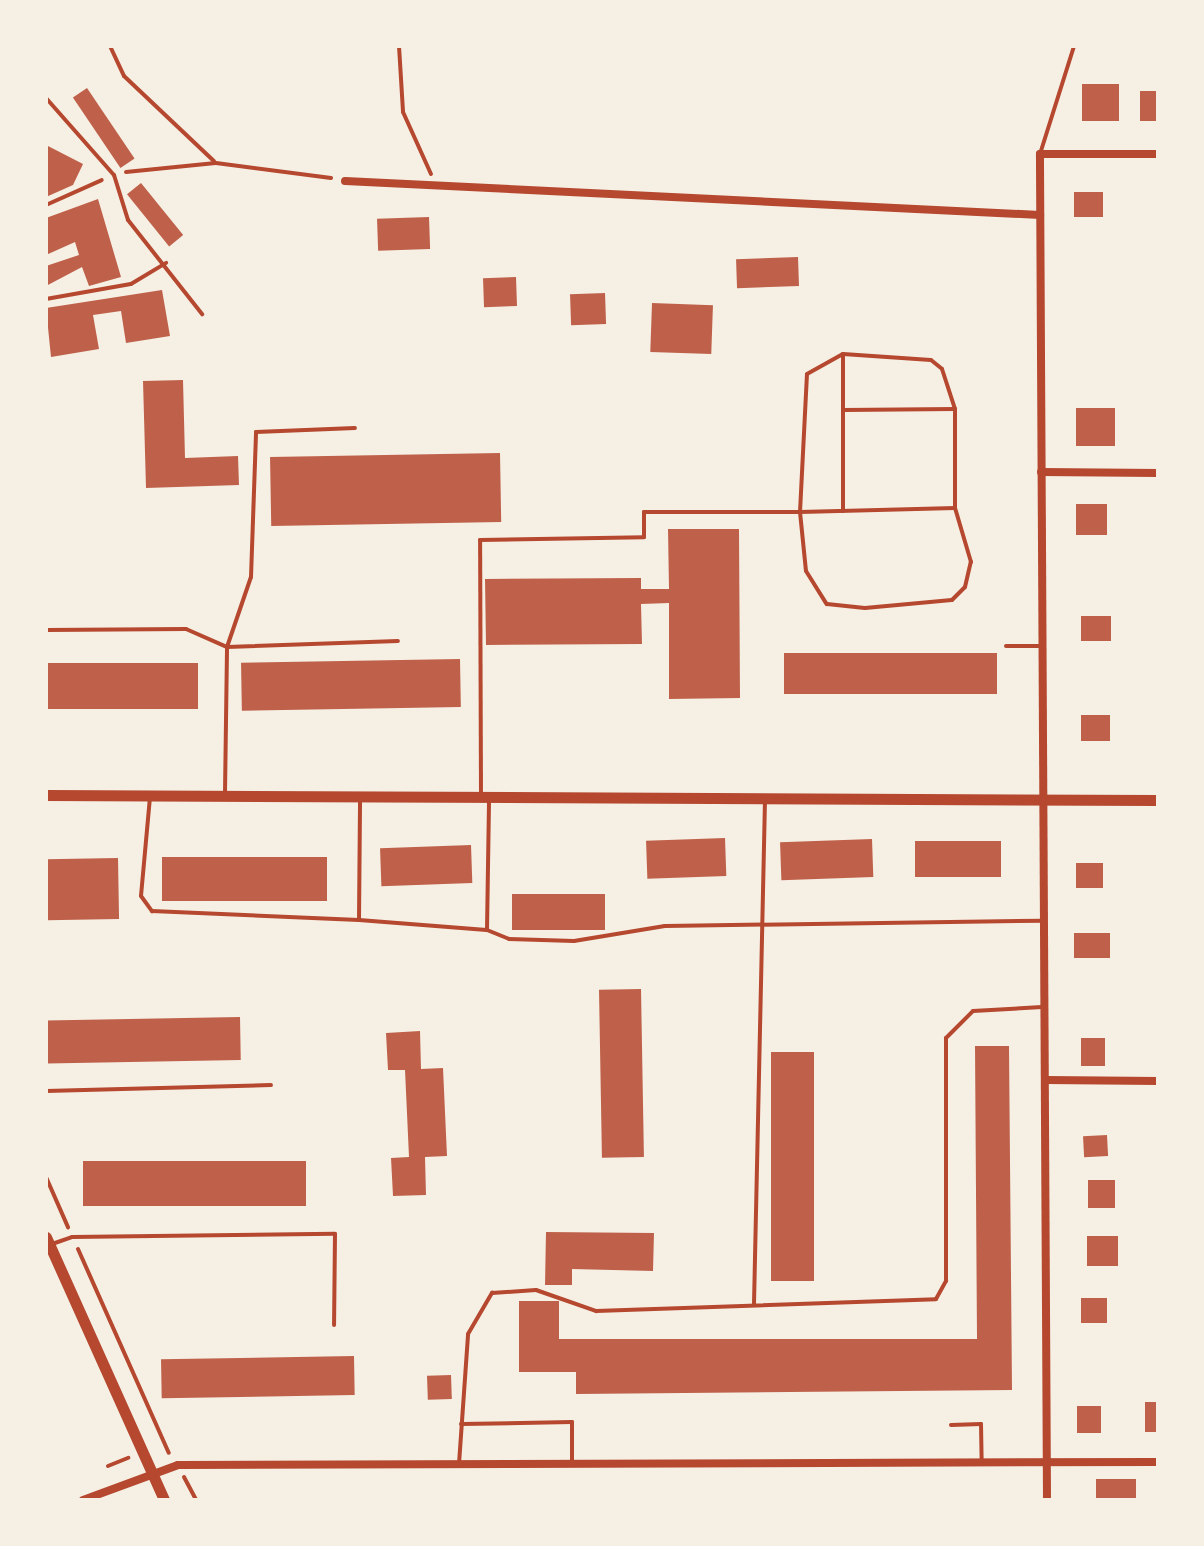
<!DOCTYPE html>
<html>
<head>
<meta charset="utf-8">
<style>
	body { margin:0 }
	#map { position:relative; width:1204px; height:1546px; overflow:hidden; background:#f6efe4; font-family:Lato,sans-serif }
	div>[style] { position:absolute }
	[style*='--x'] { left:calc(var(--x)*1px); top:calc(var(--y)*1px); width:calc(var(--w)*1px); rotate:calc(var(--a)*1deg) }
	.building>* { inset:0; background:#bf614a; transform-origin:0 0 }
	.path>* { height:4px; margin:-2px; padding:0 2px; transform-origin:2px; border-radius:2px; background:#b5482f }
	.service>* { height:4px; margin:-2px; padding:0 2px; transform-origin:2px; border-radius:2px; background:#b5482f }
	.minor>* { height:8px; margin:-4px; padding:0 4px; transform-origin:4px; border-radius:4px; background:#b5482f }
	.tertiary>* { height:11px; margin:-5.5px; padding:0 5.5px; transform-origin:5.5px; border-radius:5.5px; background:#b5482f }
	span { translate:-50% -50%; white-space:nowrap; text-align:center; line-height:1.15; -webkit-text-stroke:8px #f6efe4; paint-order:stroke }
	.frame { position:absolute; inset:0; border:48px solid #f6efe4; pointer-events:none }
</style>
</head>
<body>
<div id="map">
	<div class="building">
		<div style="left:1119px;top:84px;width:37px;height:37px;rotate:90deg"></div>
		<div style="left:87px;top:88px;width:85px;height:17px;rotate:56deg"></div>
		<div style="left:1158px;top:91px;width:30px;height:18px;rotate:90deg"></div>
		<div style="clip-path:polygon(46px 145px,83px 164px,73px 185px,46px 197px)"></div>
		<div style="left:141px;top:183px;width:67px;height:18px;rotate:51deg"></div>
		<div style="left:1074px;top:192px;width:29px;height:25px"></div>
		<div style="clip-path:polygon(98px 199px,121px 277px,89px 286px,82px 267px,46px 286px,46px 266px,79px 255px,75px 242px,46px 255px,46px 218px)"></div>
		<div style="left:429px;top:217px;width:32px;height:52px;rotate:88deg"></div>
		<div style="left:798px;top:257px;width:29px;height:62px;rotate:88deg"></div>
		<div style="left:516px;top:277px;width:29px;height:33px;rotate:88deg"></div>
		<div style="clip-path:polygon(162px 290px,170px 336px,126px 343px,121px 311px,93px 315px,99px 349px,51px 357px,46px 308px)"></div>
		<div style="left:605px;top:293px;width:31px;height:35px;rotate:88deg"></div>
		<div style="left:652px;top:303px;width:61px;height:49px;rotate:2deg"></div>
		<div style="clip-path:polygon(183px 380px,185px 458px,238px 456px,239px 485px,146px 488px,143px 381px)"></div>
		<div style="left:1076px;top:408px;width:39px;height:38px"></div>
		<div style="left:500px;top:453px;width:69px;height:230px;rotate:89deg"></div>
		<div style="left:1076px;top:504px;width:31px;height:31px"></div>
		<div style="clip-path:polygon(668px 529px,739px 529px,740px 698px,669px 699px,669px 603px,641px 604px,642px 644px,486px 645px,485px 579px,641px 578px,641px 589px,669px 589px)"></div>
		<div style="left:1111px;top:616px;width:25px;height:30px;rotate:90deg"></div>
		<div style="left:997px;top:653px;width:41px;height:213px;rotate:90deg"></div>
		<div style="left:460px;top:659px;width:48px;height:219px;rotate:89deg"></div>
		<div style="left:46px;top:663px;width:152px;height:46px"></div>
		<div style="left:1081px;top:715px;width:29px;height:26px"></div>
		<div style="left:725px;top:838px;width:38px;height:79px;rotate:88deg"></div>
		<div style="left:872px;top:839px;width:38px;height:92px;rotate:88deg"></div>
		<div style="left:1001px;top:841px;width:36px;height:86px;rotate:90deg"></div>
		<div style="left:471px;top:845px;width:38px;height:91px;rotate:88deg"></div>
		<div style="left:162px;top:857px;width:165px;height:44px"></div>
		<div style="left:118px;top:858px;width:61px;height:72px;rotate:89deg"></div>
		<div style="left:1076px;top:863px;width:27px;height:25px"></div>
		<div style="left:605px;top:894px;width:36px;height:93px;rotate:90deg"></div>
		<div style="left:1110px;top:933px;width:25px;height:36px;rotate:90deg"></div>
		<div style="left:641px;top:989px;width:168px;height:42px;rotate:89deg"></div>
		<div style="left:240px;top:1017px;width:43px;height:194px;rotate:89deg"></div>
		<div style="clip-path:polygon(420px 1031px,421px 1069px,443px 1068px,447px 1156px,425px 1157px,426px 1195px,393px 1196px,391px 1158px,409px 1157px,405px 1070px,388px 1070px,386px 1033px)"></div>
		<div style="left:1105px;top:1038px;width:28px;height:24px;rotate:90deg"></div>
		<div style="clip-path:polygon(975px 1046px,1009px 1046px,1012px 1390px,576px 1394px,576px 1372px,519px 1372px,519px 1301px,559px 1301px,559px 1339px,977px 1339px)"></div>
		<div style="left:771px;top:1052px;width:43px;height:229px"></div>
		<div style="left:1107px;top:1135px;width:21px;height:24px;rotate:87deg"></div>
		<div style="left:306px;top:1161px;width:45px;height:223px;rotate:90deg"></div>
		<div style="left:1088px;top:1180px;width:27px;height:28px"></div>
		<div style="clip-path:polygon(546px 1232px,654px 1233px,653px 1271px,572px 1269px,572px 1285px,545px 1285px)"></div>
		<div style="left:1118px;top:1236px;width:30px;height:31px;rotate:90deg"></div>
		<div style="left:1081px;top:1298px;width:26px;height:25px"></div>
		<div style="left:354px;top:1356px;width:39px;height:193px;rotate:89deg"></div>
		<div style="left:451px;top:1375px;width:24px;height:24px;rotate:88deg"></div>
		<div style="left:1145px;top:1402px;width:13px;height:30px"></div>
		<div style="left:1077px;top:1406px;width:24px;height:27px"></div>
		<div style="left:1096px;top:1479px;width:40px;height:21px"></div>
	</div>
	<div class="path">
		<div style="--x:110;--y:46;--w:33;--a:65"></div>
		<div style="--x:124;--y:76;--w:124;--a:43.4"></div>
		<div style="--x:399;--y:46;--w:66;--a:86.5"></div>
		<div style="--x:403;--y:112;--w:68;--a:65.7"></div>
		<div style="--x:126;--y:172;--w:90;--a:-5.7"></div>
		<div style="--x:216;--y:163;--w:116;--a:7.4"></div>
		<div style="--x:46;--y:205;--w:61;--a:-24.1"></div>
		<div style="--x:46;--y:1177;--w:55;--a:66.3"></div>
		<div style="--x:78;--y:1249;--w:223;--a:66"></div>
		<div style="--x:108;--y:1466;--w:22;--a:-22"></div>
		<div style="--x:184;--y:1477;--w:26;--a:62"></div>
	</div>
	<div class="service">
		<div style="--x:46;--y:98;--w:103;--a:48.6"></div>
		<div style="--x:114;--y:175;--w:47;--a:72.7"></div>
		<div style="--x:128;--y:220;--w:120;--a:51.8"></div>
		<div style="--x:1040;--y:154;--w:113;--a:-72.5"></div>
		<div style="--x:46;--y:299;--w:86;--a:-10"></div>
		<div style="--x:131;--y:284;--w:41;--a:-31"></div>
		<div style="--x:843;--y:354;--w:157;--a:90"></div>
		<div style="--x:843;--y:410;--w:112;--a:-0.5"></div>
		<div style="--x:46;--y:630;--w:140;--a:-0.4"></div>
		<div style="--x:186;--y:629;--w:45;--a:23.7"></div>
		<div style="--x:227;--y:647;--w:171;--a:-2"></div>
		<div style="--x:1006;--y:646;--w:33;--a:0"></div>
		<div style="--x:225;--y:793;--w:146;--a:-89.2"></div>
		<div style="--x:227;--y:647;--w:74;--a:-71.1"></div>
		<div style="--x:251;--y:577;--w:145;--a:-88"></div>
		<div style="--x:256;--y:432;--w:99;--a:-2.3"></div>
		<div style="--x:150;--y:797;--w:99;--a:95.2"></div>
		<div style="--x:141;--y:896;--w:19;--a:54"></div>
		<div style="--x:152;--y:911;--w:207;--a:2.5"></div>
		<div style="--x:359;--y:920;--w:121;--a:-89.5"></div>
		<div style="--x:481;--y:797;--w:257;--a:-90.2"></div>
		<div style="--x:480;--y:540;--w:164;--a:-1"></div>
		<div style="--x:644;--y:537;--w:25;--a:-90"></div>
		<div style="--x:644;--y:512;--w:156;--a:0"></div>
		<div style="--x:800;--y:512;--w:59;--a:84.2"></div>
		<div style="--x:806;--y:571;--w:39;--a:58"></div>
		<div style="--x:827;--y:604;--w:38;--a:6"></div>
		<div style="--x:865;--y:608;--w:87;--a:-5.3"></div>
		<div style="--x:952;--y:600;--w:18;--a:-45"></div>
		<div style="--x:965;--y:587;--w:26;--a:-77"></div>
		<div style="--x:971;--y:562;--w:56;--a:-106.5"></div>
		<div style="--x:955;--y:508;--w:155;--a:178.5"></div>
		<div style="--x:800;--y:512;--w:138;--a:-87.1"></div>
		<div style="--x:807;--y:374;--w:41;--a:-29.1"></div>
		<div style="--x:843;--y:354;--w:88;--a:3.9"></div>
		<div style="--x:931;--y:360;--w:14;--a:39"></div>
		<div style="--x:942;--y:369;--w:42;--a:72"></div>
		<div style="--x:955;--y:409;--w:99;--a:90"></div>
		<div style="--x:359;--y:920;--w:128;--a:4.5"></div>
		<div style="--x:487;--y:930;--w:131;--a:-89.1"></div>
		<div style="--x:487;--y:930;--w:24;--a:22"></div>
		<div style="--x:509;--y:939;--w:65;--a:1.8"></div>
		<div style="--x:574;--y:941;--w:92;--a:-9.4"></div>
		<div style="--x:665;--y:926;--w:378;--a:-0.8"></div>
		<div style="--x:46;--y:1091;--w:225;--a:-1.5"></div>
		<div style="--x:52;--y:1244;--w:21;--a:-19"></div>
		<div style="--x:72;--y:1237;--w:263;--a:-0.7"></div>
		<div style="--x:335;--y:1234;--w:91;--a:90.6"></div>
		<div style="--x:754;--y:1304;--w:503;--a:-88.75"></div>
		<div style="--x:461;--y:1424;--w:111;--a:-1"></div>
		<div style="--x:572;--y:1422;--w:42;--a:90"></div>
		<div style="--x:951;--y:1425;--w:30;--a:-2"></div>
		<div style="--x:981;--y:1424;--w:39;--a:89"></div>
		<div style="--x:459;--y:1464;--w:130;--a:-86"></div>
		<div style="--x:468;--y:1334;--w:48;--a:-59.7"></div>
		<div style="--x:492;--y:1293;--w:44;--a:-3.9"></div>
		<div style="--x:536;--y:1290;--w:64;--a:19.3"></div>
		<div style="--x:596;--y:1311;--w:340;--a:-2"></div>
		<div style="--x:936;--y:1299;--w:21;--a:-61"></div>
		<div style="--x:946;--y:1281;--w:243;--a:-90"></div>
		<div style="--x:946;--y:1038;--w:38;--a:-45"></div>
		<div style="--x:973;--y:1011;--w:69;--a:-3.3"></div>
	</div>
	<div class="minor">
		<div style="--x:345;--y:181;--w:696;--a:2.8"></div>
		<div style="--x:1041;--y:472;--w:117;--a:0.5"></div>
		<div style="--x:1046;--y:1080;--w:112;--a:0.5"></div>
		<div style="--x:83;--y:1500;--w:101;--a:-20.2"></div>
		<div style="--x:178;--y:1465;--w:980;--a:-0.18"></div>
		<div style="--x:1047;--y:1500;--w:1346;--a:-90.3"></div>
		<div style="--x:1040;--y:154;--w:118;--a:0"></div>
	</div>
	<div class="tertiary">
		<div style="--x:46;--y:795;--w:1112;--a:0.26"></div>
		<div style="--x:46;--y:1237;--w:288;--a:65.8"></div>
	</div>
	<div class="frame"></div>
</div>
</body>
</html>
